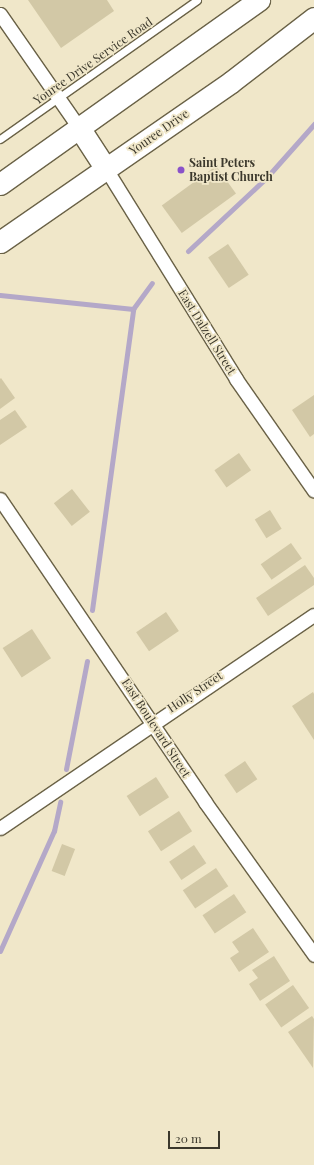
<!DOCTYPE html>
<html>
<head>
<meta charset="utf-8">
<style>
	body { margin:0 }
	#map { position:relative; width:314px; height:1165px; overflow:hidden; background:#f0e7c9; font-family:"Playfair Display",serif }
	div>[style] { position:absolute }
	[style*='--x'] { left:calc(var(--x)*1px); top:calc(var(--y)*1px); width:calc(var(--w)*1px); rotate:calc(var(--a)*1deg) }
	.stream>* { height:5px; margin:-2.5px; padding:0 2.5px; transform-origin:2.5px; border-radius:2.5px; background:#b4a8c8 }
	.building>* { inset:0; background:#d2c8a6; transform-origin:0 0 }
	.roads { filter:drop-shadow(1px 0 #6a6247) drop-shadow(-1px 0 #6a6247) drop-shadow(0 1px #6a6247) drop-shadow(0 -1px #6a6247) }
	.service>* { height:7px; margin:-3.5px; padding:0 3.5px; transform-origin:3.5px; border-radius:3.5px; background:#fff }
	.minor>* { height:13px; margin:-6.5px; padding:0 6.5px; transform-origin:6.5px; border-radius:6.5px; background:#fff }
	.primary>* { height:21px; margin:-10.5px; padding:0 10.5px; transform-origin:10.5px; border-radius:10.5px; background:#fff }
	.dots>* { width:11px; height:11px; translate:-50% -50%; box-sizing:border-box; border:2px solid #f0e7c9; border-radius:50% }
	span { translate:-50% -50%; white-space:nowrap; text-align:center; line-height:1.15; -webkit-text-stroke:3.5px #f0e7c9; paint-order:stroke }
	.street-label { font-size:12px; color:#3b382c }
	.poi-label { font-size:12px; color:#3b382c; font-weight:700 }
	.left { translate:0 -50%; text-align:left }
	.scale { position:absolute; left:168px; top:1131px; width:52px; height:18px; box-sizing:border-box; border:2px solid #3b382c; border-top:0; padding-left:5px; font-size:12px; line-height:14px; white-space:nowrap; color:#3b382c; -webkit-text-stroke:3px #f0e7c9; paint-order:stroke }
</style>
</head>
<body>
<div id="map">
	<div class="stream">
		<div style="--x:188;--y:251;--w:108;--a:-43.1"></div>
		<div style="--x:267;--y:177;--w:71;--a:-48.4"></div>
		<div style="--x:0;--y:295;--w:134;--a:6"></div>
		<div style="--x:92;--y:610;--w:304;--a:-82.2"></div>
		<div style="--x:133;--y:309;--w:32;--a:-54"></div>
		<div style="--x:66;--y:769;--w:110;--a:-79"></div>
		<div style="--x:0;--y:951;--w:132;--a:-65.8"></div>
		<div style="--x:54;--y:831;--w:30;--a:-78"></div>
	</div>
	<div class="building">
		<div style="clip-path:polygon(28px 0,107px 0,114px 11px,61px 48px)"></div>
		<div style="left:216px;top:166px;width:34px;height:67px;rotate:54deg"></div>
		<div style="left:228px;top:244px;width:37px;height:24px;rotate:56deg"></div>
		<div style="clip-path:polygon(1px 378px,15px 398px,0 409px,0 379px)"></div>
		<div style="clip-path:polygon(314px 395px,314px 434px,310px 437px,292px 410px)"></div>
		<div style="clip-path:polygon(15px 410px,27px 427px,0 445px,0 420px)"></div>
		<div style="left:239px;top:453px;width:21px;height:30px;rotate:55deg"></div>
		<div style="left:72px;top:489px;width:29px;height:23px;rotate:52deg"></div>
		<div style="left:270px;top:510px;width:22px;height:18px;rotate:58deg"></div>
		<div style="left:291px;top:543px;width:19px;height:37px;rotate:55deg"></div>
		<div style="clip-path:polygon(305px 565px,314px 578px,314px 585px,268px 616px,256px 598px)"></div>
		<div style="left:166px;top:612px;width:23px;height:36px;rotate:56deg"></div>
		<div style="left:32px;top:629px;width:35px;height:35px;rotate:57deg"></div>
		<div style="clip-path:polygon(313px 692px,314px 694px,314px 740px,292px 706px)"></div>
		<div style="left:245px;top:761px;width:22px;height:25px;rotate:56deg"></div>
		<div style="left:156px;top:777px;width:24px;height:35px;rotate:57deg"></div>
		<div style="left:179px;top:811px;width:24px;height:37px;rotate:57deg"></div>
		<div style="left:62px;top:844px;width:14px;height:29px;rotate:21deg"></div>
		<div style="left:194px;top:845px;width:22px;height:30px;rotate:56deg"></div>
		<div style="left:216px;top:868px;width:22px;height:40px;rotate:56deg"></div>
		<div style="left:234px;top:894px;width:22px;height:38px;rotate:56deg"></div>
		<div style="clip-path:polygon(253px 928px,269px 952px,239px 972px,230px 958px,239px 952px,232px 942px)"></div>
		<div style="clip-path:polygon(274px 956px,290px 981px,260px 1001px,249px 984px,258px 978px,252px 970px)"></div>
		<div style="left:293px;top:985px;width:28px;height:34px;rotate:55deg"></div>
		<div style="clip-path:polygon(312px 1016px,314px 1019px,313px 1068px,288px 1032px)"></div>
	</div>
	<div class="roads">
		<div class="service">
			<div style="--x:0;--y:139;--w:241;--a:-35.2"></div>
		</div>
		<div class="minor">
			<div style="--x:0;--y:14;--w:140;--a:55.2"></div>
			<div style="--x:106;--y:169;--w:247;--a:58.2"></div>
			<div style="--x:236;--y:379;--w:136;--a:55.1"></div>
			<div style="--x:0;--y:499;--w:366;--a:55.9"></div>
			<div style="--x:205;--y:802;--w:188;--a:54.5"></div>
			<div style="--x:0;--y:828;--w:379;--a:-34.2"></div>
		</div>
		<div class="primary">
			<div style="--x:80;--y:129;--w:48;--a:57"></div>
			<div style="--x:0;--y:184;--w:318;--a:-35.4"></div>
			<div style="--x:0;--y:242;--w:281;--a:-34.7"></div>
			<div style="--x:231;--y:82;--w:105;--a:-37.6"></div>
		</div>
	</div>
	<div class="dots">
		<div style="left:181px;top:170px;background:#8a52c9"></div>
	</div>
	<div class="street-label">
		<span style="left:93px;top:61px;rotate:-35deg">Youree Drive Service Road</span>
		<span style="left:159px;top:132px;rotate:-35deg">Youree Drive</span>
		<span style="left:207px;top:332px;rotate:58deg">East Dalzell Street</span>
		<span style="left:195px;top:692px;rotate:-34deg">Holly Street</span>
		<span style="left:156px;top:728px;rotate:57deg">East Boulevard Street</span>
	</div>
	<div class="poi-label">
		<span class="left" style="left:189px;top:170px">Saint Peters<br>Baptist Church</span>
	</div>
	<div class="scale">20 m</div>
</div>
</body>
</html>
